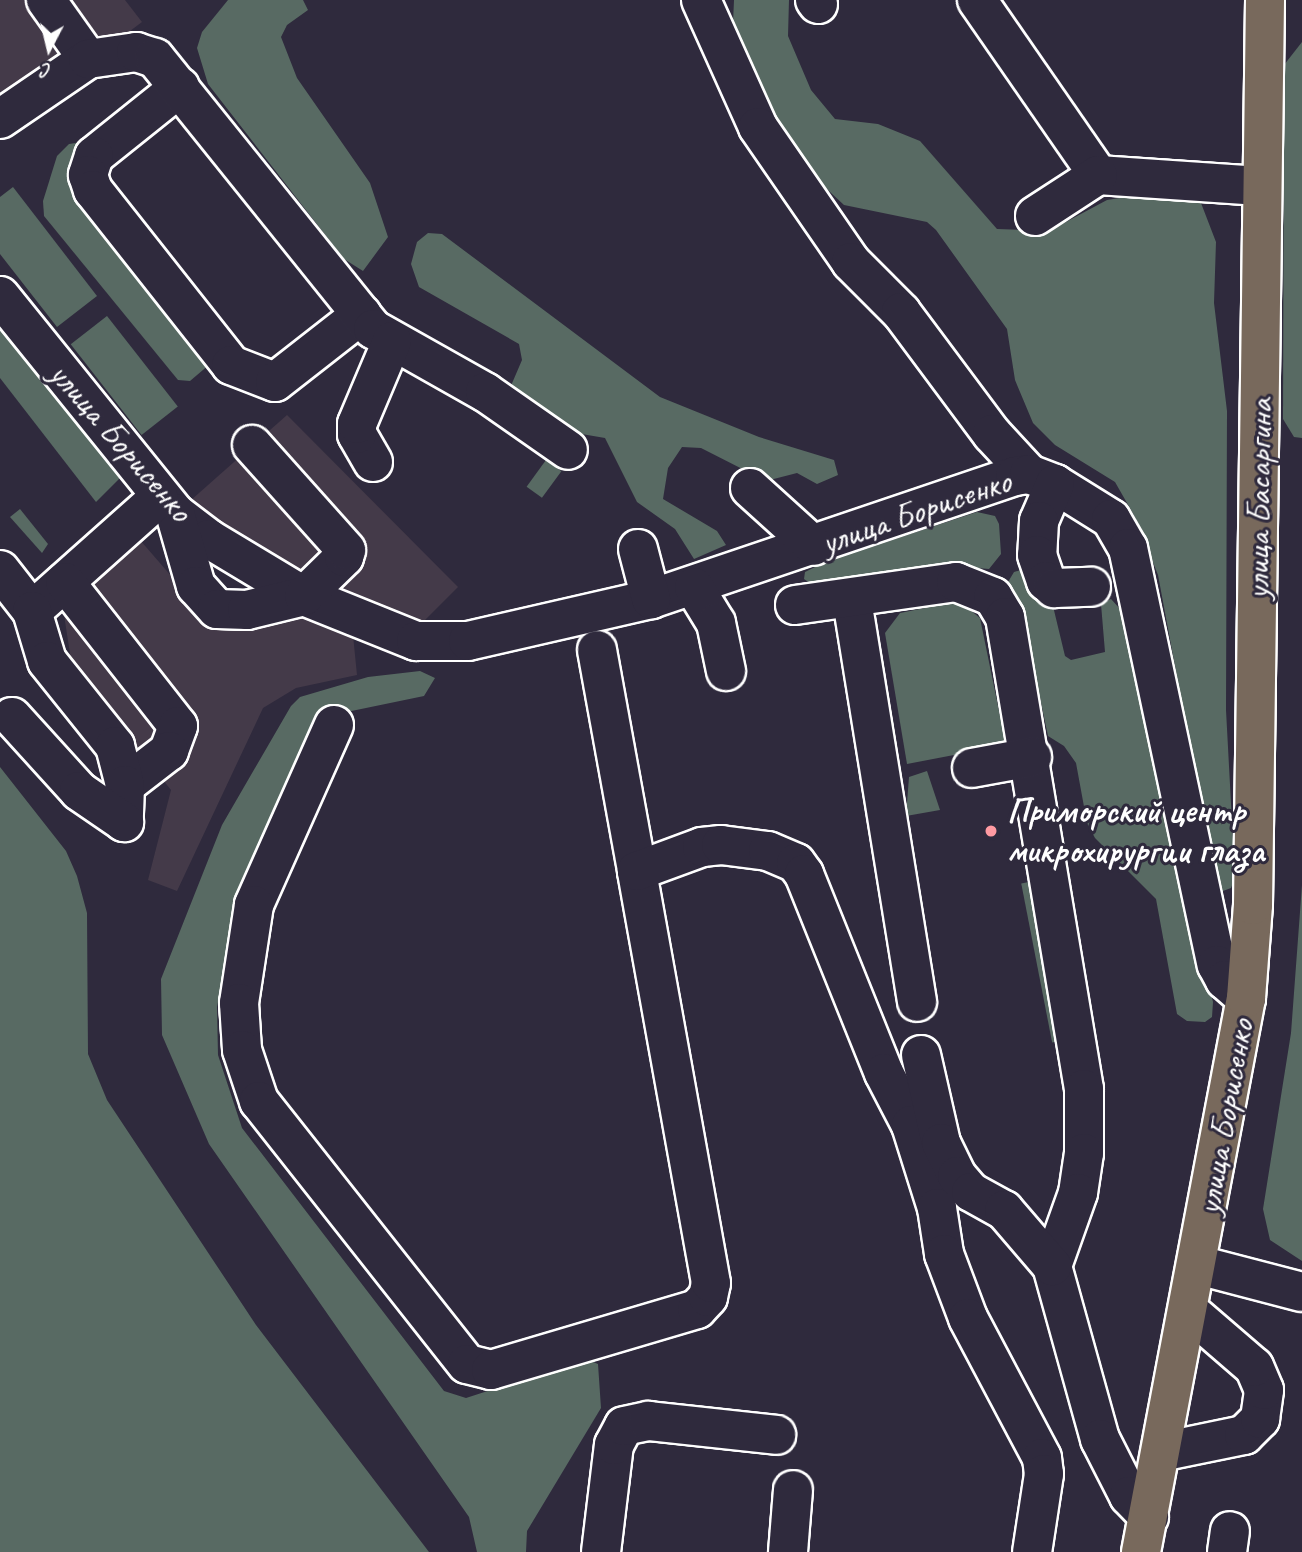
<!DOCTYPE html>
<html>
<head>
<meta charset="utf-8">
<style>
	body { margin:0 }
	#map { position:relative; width:1302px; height:1552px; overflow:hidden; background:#2f2a3d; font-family:Caveat,sans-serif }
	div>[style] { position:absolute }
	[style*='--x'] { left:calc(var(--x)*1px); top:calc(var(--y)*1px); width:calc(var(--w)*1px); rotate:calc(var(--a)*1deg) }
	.built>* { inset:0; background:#443a49 }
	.green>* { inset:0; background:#586a63; transform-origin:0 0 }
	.roads { filter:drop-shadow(2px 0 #fff) drop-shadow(-2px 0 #fff) drop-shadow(0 2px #fff) drop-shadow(0 -2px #fff) }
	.minor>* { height:38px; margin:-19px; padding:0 19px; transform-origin:19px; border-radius:19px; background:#2f2a3d }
	.major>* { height:38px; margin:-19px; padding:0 19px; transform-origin:19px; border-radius:19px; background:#78695c }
	.dots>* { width:19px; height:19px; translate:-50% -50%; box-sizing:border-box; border:4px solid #2f2a3d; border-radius:50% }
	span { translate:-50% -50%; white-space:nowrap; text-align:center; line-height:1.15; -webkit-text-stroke:6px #2f2a3d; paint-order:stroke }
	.street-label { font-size:35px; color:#fff }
	.poi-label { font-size:35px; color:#fff; font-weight:700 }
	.left { translate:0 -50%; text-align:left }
	.north { position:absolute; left:14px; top:14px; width:70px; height:70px; -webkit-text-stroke:5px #2f2a3d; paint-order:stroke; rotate:187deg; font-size:19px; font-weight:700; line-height:28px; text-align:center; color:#fff }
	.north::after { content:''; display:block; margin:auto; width:24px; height:32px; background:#fff; clip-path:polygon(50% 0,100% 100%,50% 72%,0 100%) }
</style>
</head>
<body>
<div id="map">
	<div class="built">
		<div style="clip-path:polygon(0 0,125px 0,142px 22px,0 129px)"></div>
		<div style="clip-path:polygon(287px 415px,458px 587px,423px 622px,308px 587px,220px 529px,190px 501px)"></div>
		<div style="clip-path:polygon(140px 540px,218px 630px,316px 615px,353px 635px,357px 675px,296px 688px,263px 708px,177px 891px,148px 880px,171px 790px,72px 667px,63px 608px)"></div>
	</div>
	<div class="green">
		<div style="clip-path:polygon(228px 0,303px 0,308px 10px,287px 25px,281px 37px,297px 78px,370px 183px,388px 237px,363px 271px,344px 259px,208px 84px,197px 48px,202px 32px)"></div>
		<div style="clip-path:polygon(734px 0,789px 0,788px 36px,811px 90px,835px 119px,878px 124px,920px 141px,997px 229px,1049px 231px,1107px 200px,1150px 193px,1184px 192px,1201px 203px,1216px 242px,1214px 303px,1227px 411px,1226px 710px,1235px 878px,1231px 888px,1223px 891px,1216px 886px,1158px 575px,1135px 517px,1115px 482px,1055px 445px,1033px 423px,1015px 380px,1007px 329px,936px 230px,927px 222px,844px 205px,815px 178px,773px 117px,749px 66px,733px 23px)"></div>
		<div style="clip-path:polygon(1302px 42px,1302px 438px,1294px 437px,1283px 419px,1284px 65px)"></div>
		<div style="clip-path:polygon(82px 142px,210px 364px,190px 381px,178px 380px,44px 216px,43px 201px,57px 156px,69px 144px)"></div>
		<div style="clip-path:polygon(13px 187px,97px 296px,57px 327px,0 254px,0 197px)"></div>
		<div style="clip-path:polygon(428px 233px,442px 234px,660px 397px,759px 437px,834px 460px,838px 475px,817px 484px,797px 473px,766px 481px,701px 448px,682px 447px,668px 468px,663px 499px,717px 531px,726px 545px,694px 559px,675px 529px,637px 502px,605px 438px,570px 432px,510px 388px,522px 360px,519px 344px,419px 287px,411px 264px,417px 242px)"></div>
		<div style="left:107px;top:316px;width:115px;height:46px;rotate:52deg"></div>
		<div style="clip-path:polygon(0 319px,122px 476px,96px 502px,0 378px)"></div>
		<div style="left:546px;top:460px;width:19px;height:33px;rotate:36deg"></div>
		<div style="clip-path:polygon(20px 509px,48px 544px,42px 553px,10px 517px)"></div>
		<div style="clip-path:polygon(977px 512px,995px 516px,999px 524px,1001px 554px,989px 569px,964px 567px,814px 586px,804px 579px,805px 572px,825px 562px)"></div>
		<div style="clip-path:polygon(1024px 569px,1052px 602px,1065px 656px,1071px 660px,1105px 652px,1101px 604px,1111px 599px,1121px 610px,1213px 1002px,1212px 1017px,1205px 1022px,1187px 1021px,1177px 1014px,1156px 899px,1095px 838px,1087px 823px,1076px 763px,1064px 746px,1048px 736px,1021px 608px,1008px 582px,1014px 572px)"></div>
		<div style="clip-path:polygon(959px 601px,980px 618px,1006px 745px,907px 764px,885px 633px,900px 613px)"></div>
		<div style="clip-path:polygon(420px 671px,435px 678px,424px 696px,337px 714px,239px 902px,217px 1007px,218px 1055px,242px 1128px,444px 1391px,466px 1398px,586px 1359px,598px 1364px,601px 1408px,527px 1531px,526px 1552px,477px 1552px,469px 1517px,209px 1144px,162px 1035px,161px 979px,222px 825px,291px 706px,300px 697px,368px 677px)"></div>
		<div style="clip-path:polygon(0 767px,66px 851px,77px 876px,87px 913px,88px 1054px,107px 1100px,256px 1325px,429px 1552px,0 1552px)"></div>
		<div style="clip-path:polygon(927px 771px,940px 810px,906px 816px,909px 777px)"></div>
		<div style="left:1034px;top:881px;width:162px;height:13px;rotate:79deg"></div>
		<div style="clip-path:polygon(1302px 885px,1302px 1261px,1270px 1240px,1263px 1209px,1291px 1033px)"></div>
	</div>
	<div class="roads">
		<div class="minor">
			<div style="--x:46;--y:0;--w:72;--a:54.6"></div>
			<div style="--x:701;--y:0;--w:139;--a:65.8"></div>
			<div style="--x:758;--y:127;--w:164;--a:55.4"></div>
			<div style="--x:851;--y:262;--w:71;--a:45"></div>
			<div style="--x:901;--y:312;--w:152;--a:53.3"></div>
			<div style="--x:992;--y:434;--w:54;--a:47.2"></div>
			<div style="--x:815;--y:0;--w:5;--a:53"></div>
			<div style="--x:977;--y:0;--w:213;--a:55.3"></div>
			<div style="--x:1098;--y:175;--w:162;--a:3.9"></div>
			<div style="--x:180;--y:87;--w:110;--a:141.3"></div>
			<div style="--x:94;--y:156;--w:20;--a:108"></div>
			<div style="--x:88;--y:175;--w:16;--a:72"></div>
			<div style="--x:93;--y:190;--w:223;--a:51.7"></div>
			<div style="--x:231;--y:365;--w:47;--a:21.1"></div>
			<div style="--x:275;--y:382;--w:110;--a:-38"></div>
			<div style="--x:0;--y:119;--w:107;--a:-34.3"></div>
			<div style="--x:88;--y:59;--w:49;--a:-8.3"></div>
			<div style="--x:136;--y:52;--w:20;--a:18"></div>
			<div style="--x:155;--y:58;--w:348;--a:51.2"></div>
			<div style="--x:373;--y:329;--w:129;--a:29.4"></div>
			<div style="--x:485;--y:392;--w:101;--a:34.9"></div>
			<div style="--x:1035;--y:216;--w:75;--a:-33.1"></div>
			<div style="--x:0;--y:296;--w:279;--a:51.1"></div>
			<div style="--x:175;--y:513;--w:43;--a:37.4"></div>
			<div style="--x:209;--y:539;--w:111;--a:31"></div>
			<div style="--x:304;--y:596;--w:121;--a:21.9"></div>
			<div style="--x:416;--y:641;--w:52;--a:0"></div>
			<div style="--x:468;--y:641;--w:188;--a:-12.9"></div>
			<div style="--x:651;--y:599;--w:384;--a:-18.7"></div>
			<div style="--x:1015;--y:476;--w:14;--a:-8"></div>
			<div style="--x:1029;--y:474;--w:28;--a:21"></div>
			<div style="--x:1055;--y:484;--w:66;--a:32"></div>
			<div style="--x:1111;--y:519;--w:34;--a:60"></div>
			<div style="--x:1128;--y:548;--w:426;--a:78"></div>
			<div style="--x:1217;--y:965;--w:17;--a:62"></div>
			<div style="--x:1225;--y:980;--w:28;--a:41"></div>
			<div style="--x:373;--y:462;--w:32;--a:-120"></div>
			<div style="--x:357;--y:434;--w:10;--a:-90"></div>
			<div style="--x:357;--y:424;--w:90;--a:-67.1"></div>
			<div style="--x:1055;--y:484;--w:40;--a:113.4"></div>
			<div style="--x:1039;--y:521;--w:34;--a:93"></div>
			<div style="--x:1037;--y:555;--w:28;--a:71"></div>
			<div style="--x:1046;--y:581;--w:11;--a:41"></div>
			<div style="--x:1054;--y:588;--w:37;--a:-2"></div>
			<div style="--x:750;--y:488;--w:86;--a:42.2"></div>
			<div style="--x:175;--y:513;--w:76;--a:74"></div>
			<div style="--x:196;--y:586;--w:31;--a:48"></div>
			<div style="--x:217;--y:609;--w:30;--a:2"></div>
			<div style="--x:247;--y:610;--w:59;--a:-13.8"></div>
			<div style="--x:304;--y:596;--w:56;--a:-44.3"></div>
			<div style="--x:344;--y:557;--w:7;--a:-74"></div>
			<div style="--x:346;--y:550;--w:141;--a:-131.8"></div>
			<div style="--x:638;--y:549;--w:52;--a:75.4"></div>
			<div style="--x:0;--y:570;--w:52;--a:52"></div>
			<div style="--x:32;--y:611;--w:170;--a:-41.7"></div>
			<div style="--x:65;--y:582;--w:183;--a:51.9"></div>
			<div style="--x:178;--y:726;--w:27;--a:110"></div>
			<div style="--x:169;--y:751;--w:56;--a:142.3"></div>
			<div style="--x:694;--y:587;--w:42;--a:58.6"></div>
			<div style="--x:716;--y:623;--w:49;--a:78.2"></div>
			<div style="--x:852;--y:600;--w:407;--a:80.8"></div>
			<div style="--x:795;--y:605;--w:163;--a:-8.1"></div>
			<div style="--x:956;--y:582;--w:40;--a:22"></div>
			<div style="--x:993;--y:597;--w:23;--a:59"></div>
			<div style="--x:1005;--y:617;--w:479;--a:80.5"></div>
			<div style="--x:1084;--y:1089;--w:64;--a:90"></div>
			<div style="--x:1084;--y:1153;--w:40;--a:98.5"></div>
			<div style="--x:1078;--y:1193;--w:77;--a:109.6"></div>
			<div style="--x:1052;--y:1266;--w:180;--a:74.5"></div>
			<div style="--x:1100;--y:1439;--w:64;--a:63"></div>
			<div style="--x:1129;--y:1496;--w:29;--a:46"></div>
			<div style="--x:32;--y:611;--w:52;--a:73.3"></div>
			<div style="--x:47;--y:661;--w:109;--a:51.3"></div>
			<div style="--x:115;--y:746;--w:40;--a:75.6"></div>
			<div style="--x:125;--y:785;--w:37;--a:92"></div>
			<div style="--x:597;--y:650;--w:225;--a:79.7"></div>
			<div style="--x:12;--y:717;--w:100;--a:47.8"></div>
			<div style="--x:79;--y:791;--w:55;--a:34.6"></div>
			<div style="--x:334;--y:725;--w:197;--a:114"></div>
			<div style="--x:254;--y:905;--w:99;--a:98.7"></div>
			<div style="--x:239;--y:1003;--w:47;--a:86.3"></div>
			<div style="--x:242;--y:1050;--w:54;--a:71.6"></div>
			<div style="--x:259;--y:1101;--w:335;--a:51.7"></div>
			<div style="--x:467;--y:1364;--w:25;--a:14"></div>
			<div style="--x:491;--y:1370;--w:215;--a:-16.5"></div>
			<div style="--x:697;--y:1309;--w:16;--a:-47"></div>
			<div style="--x:708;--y:1297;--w:14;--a:-78"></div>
			<div style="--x:711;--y:1283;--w:419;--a:-100.2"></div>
			<div style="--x:637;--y:871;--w:69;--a:-20.3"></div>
			<div style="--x:702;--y:847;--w:19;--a:-6"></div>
			<div style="--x:721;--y:845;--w:47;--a:7.3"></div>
			<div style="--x:768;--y:851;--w:30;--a:23"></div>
			<div style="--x:796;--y:863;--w:14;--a:54"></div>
			<div style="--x:804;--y:874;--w:214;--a:68.1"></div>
			<div style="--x:884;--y:1073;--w:59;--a:62.6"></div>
			<div style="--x:911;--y:1125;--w:87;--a:72.6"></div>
			<div style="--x:937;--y:1208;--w:47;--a:81.3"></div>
			<div style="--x:944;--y:1254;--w:68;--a:69.4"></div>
			<div style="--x:968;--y:1318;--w:158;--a:62.1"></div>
			<div style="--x:1042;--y:1458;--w:16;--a:83"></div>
			<div style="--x:1044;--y:1474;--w:79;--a:98.7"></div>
			<div style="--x:972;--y:768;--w:61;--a:-10.4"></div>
			<div style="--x:921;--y:1055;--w:90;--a:77.2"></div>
			<div style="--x:941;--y:1143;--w:37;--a:64"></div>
			<div style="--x:957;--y:1176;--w:21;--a:49"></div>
			<div style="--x:971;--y:1192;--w:38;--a:29"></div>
			<div style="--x:1004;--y:1210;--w:74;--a:49.4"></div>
			<div style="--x:1198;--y:1265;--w:107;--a:14.6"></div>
			<div style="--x:1161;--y:1452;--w:85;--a:-11.6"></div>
			<div style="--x:1244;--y:1435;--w:23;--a:-45"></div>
			<div style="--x:1260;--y:1419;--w:29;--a:-82"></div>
			<div style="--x:1264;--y:1390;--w:25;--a:-113"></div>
			<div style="--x:1254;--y:1367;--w:87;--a:-139.2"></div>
			<div style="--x:601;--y:1552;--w:108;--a:-83.1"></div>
			<div style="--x:614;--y:1445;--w:21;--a:-62"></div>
			<div style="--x:624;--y:1426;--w:25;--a:-12"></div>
			<div style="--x:648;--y:1421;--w:129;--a:6.2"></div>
			<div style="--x:788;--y:1552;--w:62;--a:-85.4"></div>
			<div style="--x:1227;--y:1552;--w:21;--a:-82"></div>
		</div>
		<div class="major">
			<div style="--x:1141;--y:1552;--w:564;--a:-79.27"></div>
			<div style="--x:1246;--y:998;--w:93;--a:-85.7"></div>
			<div style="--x:1253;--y:905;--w:905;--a:-89.24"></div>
		</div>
	</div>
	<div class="dots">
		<div style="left:991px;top:831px;background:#ff9aa2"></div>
	</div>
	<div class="street-label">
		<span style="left:121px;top:442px;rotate:49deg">улица Борисенко</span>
		<span style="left:1259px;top:499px;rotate:-89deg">улица Басаргина</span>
		<span style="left:916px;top:512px;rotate:-19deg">улица Борисенко</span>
		<span style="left:1225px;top:1117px;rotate:-80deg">улица Борисенко</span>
	</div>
	<div class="poi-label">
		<span class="left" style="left:1007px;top:831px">Приморский центр<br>микрохирургии глаза</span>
	</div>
	<div class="north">С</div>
</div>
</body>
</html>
